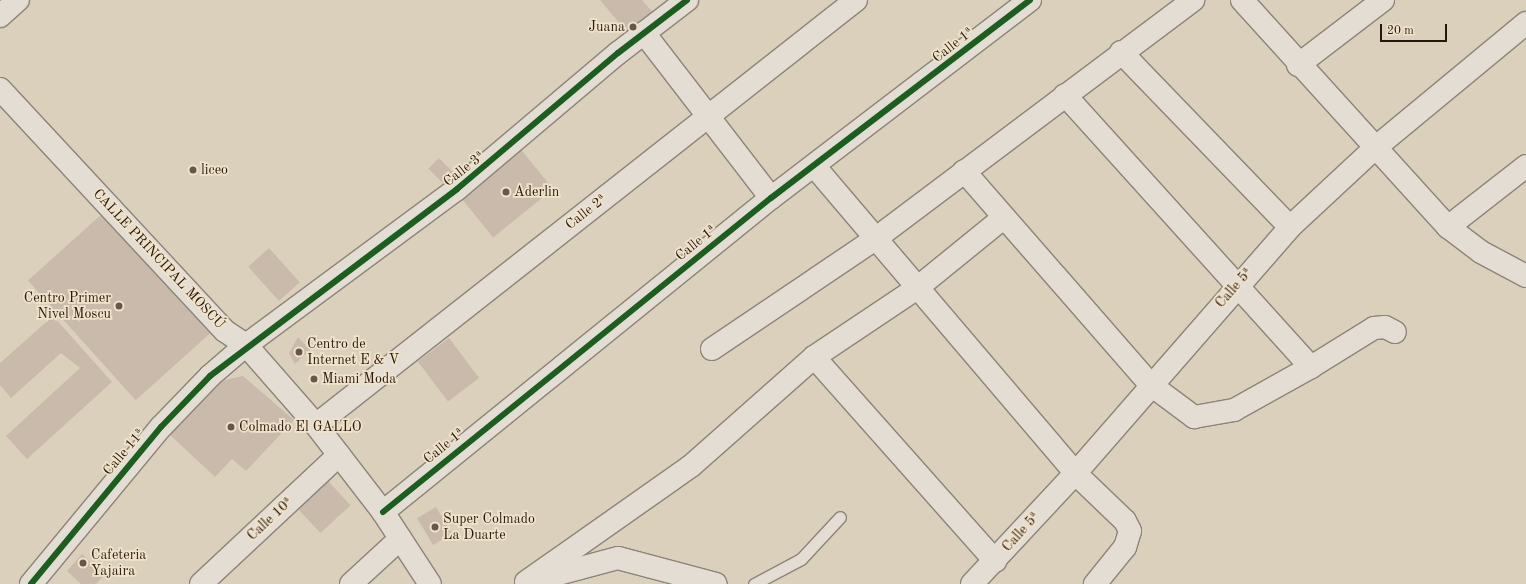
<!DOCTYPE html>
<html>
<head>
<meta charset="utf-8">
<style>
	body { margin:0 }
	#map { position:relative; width:1526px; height:584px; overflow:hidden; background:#dbd0bc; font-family:"Old Standard TT",serif }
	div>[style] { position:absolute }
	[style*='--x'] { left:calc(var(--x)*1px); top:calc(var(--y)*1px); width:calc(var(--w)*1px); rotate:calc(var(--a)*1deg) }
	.building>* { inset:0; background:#cabaac; transform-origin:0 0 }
	.roads { filter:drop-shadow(1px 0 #8d8478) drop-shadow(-1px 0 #8d8478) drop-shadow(0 1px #8d8478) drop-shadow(0 -1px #8d8478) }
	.lane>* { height:11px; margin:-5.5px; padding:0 5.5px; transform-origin:5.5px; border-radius:5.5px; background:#e3ddd3 }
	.street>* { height:22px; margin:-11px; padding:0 11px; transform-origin:11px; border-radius:11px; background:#e3ddd3 }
	.secondary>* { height:22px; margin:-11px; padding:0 11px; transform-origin:11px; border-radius:11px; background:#e3ddd3 }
	.cycleway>* { height:6px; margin:-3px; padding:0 3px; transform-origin:3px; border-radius:3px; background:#1b5e20 }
	.dots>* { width:11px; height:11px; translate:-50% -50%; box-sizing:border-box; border:2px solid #f0e3cb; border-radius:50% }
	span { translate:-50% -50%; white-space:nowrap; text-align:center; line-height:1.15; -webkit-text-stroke:3.5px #f0e3cb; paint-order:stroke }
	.poi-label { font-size:14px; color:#28160c }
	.right { translate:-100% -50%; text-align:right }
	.left { translate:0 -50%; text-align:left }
	.street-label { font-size:14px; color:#28160c }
	.scale { position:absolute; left:1380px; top:24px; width:67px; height:18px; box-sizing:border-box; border:2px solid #28160c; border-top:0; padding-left:5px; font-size:12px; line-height:14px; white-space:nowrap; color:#28160c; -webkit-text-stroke:3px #f0e3cb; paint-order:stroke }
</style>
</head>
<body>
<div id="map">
	<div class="building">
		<div style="clip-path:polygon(600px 0,642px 0,656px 16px,631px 37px)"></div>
		<div style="left:519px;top:147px;width:54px;height:77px;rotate:51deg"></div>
		<div style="left:439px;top:158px;width:20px;height:15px;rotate:45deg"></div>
		<div style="left:103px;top:213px;width:161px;height:101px;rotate:48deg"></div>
		<div style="left:269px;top:248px;width:46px;height:28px;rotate:48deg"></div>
		<div style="clip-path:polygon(53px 316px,112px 382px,27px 459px,6px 436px,80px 368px,61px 353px,11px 398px,0 385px,0 363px)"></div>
		<div style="clip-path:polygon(298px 337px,310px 350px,295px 364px,289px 353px)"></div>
		<div style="left:449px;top:338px;width:50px;height:39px;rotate:53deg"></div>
		<div style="clip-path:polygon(243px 376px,294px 420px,246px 471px,232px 459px,215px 477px,169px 434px,211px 390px,225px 380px)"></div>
		<div style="left:328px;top:481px;width:33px;height:41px;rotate:47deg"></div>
		<div style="left:436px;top:507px;width:31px;height:22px;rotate:59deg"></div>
		<div style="clip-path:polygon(82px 554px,104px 575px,96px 584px,81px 584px,67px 571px)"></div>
	</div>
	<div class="roads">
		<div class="lane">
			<div style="--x:754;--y:584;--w:53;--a:-28"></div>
			<div style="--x:801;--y:559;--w:57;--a:-47.1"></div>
		</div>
		<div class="street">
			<div style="--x:1242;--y:0;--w:307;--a:47.8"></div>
			<div style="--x:1448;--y:227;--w:41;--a:37.1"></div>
			<div style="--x:1481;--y:252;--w:51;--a:28.1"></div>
			<div style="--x:0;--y:16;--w:24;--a:-42"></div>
			<div style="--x:644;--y:33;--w:208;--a:52.4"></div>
			<div style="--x:1121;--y:52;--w:243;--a:46"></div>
			<div style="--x:1298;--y:65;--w:107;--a:-37.4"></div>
			<div style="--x:0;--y:89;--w:330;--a:47.1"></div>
			<div style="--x:225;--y:331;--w:25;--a:34"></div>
			<div style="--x:246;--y:345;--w:262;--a:-36.5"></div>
			<div style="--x:457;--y:189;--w:211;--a:-40.2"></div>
			<div style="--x:618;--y:53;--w:87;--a:-37.5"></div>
			<div style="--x:1065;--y:95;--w:367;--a:47.9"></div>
			<div style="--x:1311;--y:367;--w:74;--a:-31.8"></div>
			<div style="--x:1374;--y:328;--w:11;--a:-5"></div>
			<div style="--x:1385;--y:327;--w:11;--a:27"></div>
			<div style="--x:815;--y:167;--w:402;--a:49.6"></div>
			<div style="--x:1075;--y:473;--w:69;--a:43.8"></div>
			<div style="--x:1125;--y:521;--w:11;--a:63"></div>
			<div style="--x:1130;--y:531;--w:17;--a:107"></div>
			<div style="--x:1125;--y:547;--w:48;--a:129"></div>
			<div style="--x:964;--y:171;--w:284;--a:48.9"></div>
			<div style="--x:1151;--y:385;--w:54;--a:36.7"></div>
			<div style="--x:1194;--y:417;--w:41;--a:-9.9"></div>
			<div style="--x:1234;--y:410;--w:88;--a:-29.2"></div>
			<div style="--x:1448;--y:227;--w:99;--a:-38"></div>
			<div style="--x:712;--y:349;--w:197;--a:-34"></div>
			<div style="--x:875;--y:239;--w:398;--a:-36.9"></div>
			<div style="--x:814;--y:357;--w:273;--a:48.4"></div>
			<div style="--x:316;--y:425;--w:687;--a:-38.2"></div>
			<div style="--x:383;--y:512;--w:499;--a:-39"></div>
			<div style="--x:771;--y:198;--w:326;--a:-37.4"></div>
			<div style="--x:539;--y:579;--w:82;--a:-14.9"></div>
			<div style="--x:618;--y:558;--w:101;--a:14.9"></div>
			<div style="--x:526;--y:582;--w:202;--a:-35.1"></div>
			<div style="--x:691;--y:466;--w:164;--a:-41.5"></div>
			<div style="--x:814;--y:357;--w:124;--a:-33.8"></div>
			<div style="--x:917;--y:288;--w:111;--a:-39.1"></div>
			<div style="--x:201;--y:584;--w:189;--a:-43.1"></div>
			<div style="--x:351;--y:584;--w:67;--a:-42.6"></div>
			<div style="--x:972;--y:584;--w:158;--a:-47"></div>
			<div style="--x:1080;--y:468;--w:320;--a:-48.9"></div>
			<div style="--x:1290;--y:227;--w:116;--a:-42.9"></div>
			<div style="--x:1375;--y:148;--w:196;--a:-39.6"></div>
		</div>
		<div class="secondary">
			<div style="--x:31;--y:584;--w:204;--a:-50.4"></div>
			<div style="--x:161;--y:427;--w:71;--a:-46.1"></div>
			<div style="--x:210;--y:376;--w:48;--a:-40.7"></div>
			<div style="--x:246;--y:345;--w:106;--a:48.8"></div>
			<div style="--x:316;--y:425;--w:110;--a:52.4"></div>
			<div style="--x:383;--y:512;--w:86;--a:56.9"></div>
		</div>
	</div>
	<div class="cycleway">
		<div style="--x:383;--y:512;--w:499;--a:-39"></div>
		<div style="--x:771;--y:198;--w:326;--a:-37.4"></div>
		<div style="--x:31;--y:584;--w:204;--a:-50.4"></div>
		<div style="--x:161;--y:427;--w:71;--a:-46.1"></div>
		<div style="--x:210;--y:376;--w:310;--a:-37.1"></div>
		<div style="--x:457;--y:189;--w:211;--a:-40.2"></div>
		<div style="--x:618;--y:53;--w:87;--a:-37.5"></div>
	</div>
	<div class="dots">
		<div style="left:633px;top:27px;background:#67574a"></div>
		<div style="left:193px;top:170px;background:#67574a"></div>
		<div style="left:506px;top:192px;background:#67574a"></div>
		<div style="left:119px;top:306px;background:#67574a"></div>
		<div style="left:299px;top:352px;background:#67574a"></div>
		<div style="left:314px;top:379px;background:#67574a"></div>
		<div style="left:231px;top:427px;background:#67574a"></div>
		<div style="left:435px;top:527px;background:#67574a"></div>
		<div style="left:83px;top:563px;background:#67574a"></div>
	</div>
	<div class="poi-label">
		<span class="right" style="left:625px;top:27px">Juana</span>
		<span class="left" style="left:201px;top:170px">liceo</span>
		<span class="left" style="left:514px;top:192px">Aderlin</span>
		<span class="right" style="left:111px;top:306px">Centro Primer<br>Nivel Moscu</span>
		<span class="left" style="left:307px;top:352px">Centro de<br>Internet E &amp; V</span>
		<span class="left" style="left:322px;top:379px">Miami Moda</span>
		<span class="left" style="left:239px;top:427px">Colmado El GALLO</span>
		<span class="left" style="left:443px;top:527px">Super Colmado<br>La Duarte</span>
		<span class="left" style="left:91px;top:563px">Cafeteria<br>Yajaira</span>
	</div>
	<div class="street-label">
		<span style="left:953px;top:45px;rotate:-38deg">Calle 1ª</span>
		<span style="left:464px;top:169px;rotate:-38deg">Calle 3ª</span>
		<span style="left:586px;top:212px;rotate:-38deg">Calle 2ª</span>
		<span style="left:696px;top:243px;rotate:-39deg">Calle 1ª</span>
		<span style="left:159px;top:259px;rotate:47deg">CALLE PRINCIPAL MOSCÚ</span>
		<span style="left:1234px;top:288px;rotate:-49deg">Calle 5ª</span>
		<span style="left:444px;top:446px;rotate:-39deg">Calle 1ª</span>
		<span style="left:124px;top:452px;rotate:-50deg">Calle 11ª</span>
		<span style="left:270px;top:519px;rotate:-43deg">Calle 10ª</span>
		<span style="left:1021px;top:532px;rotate:-48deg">Calle 5ª</span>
	</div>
	<div class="scale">20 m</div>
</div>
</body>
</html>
